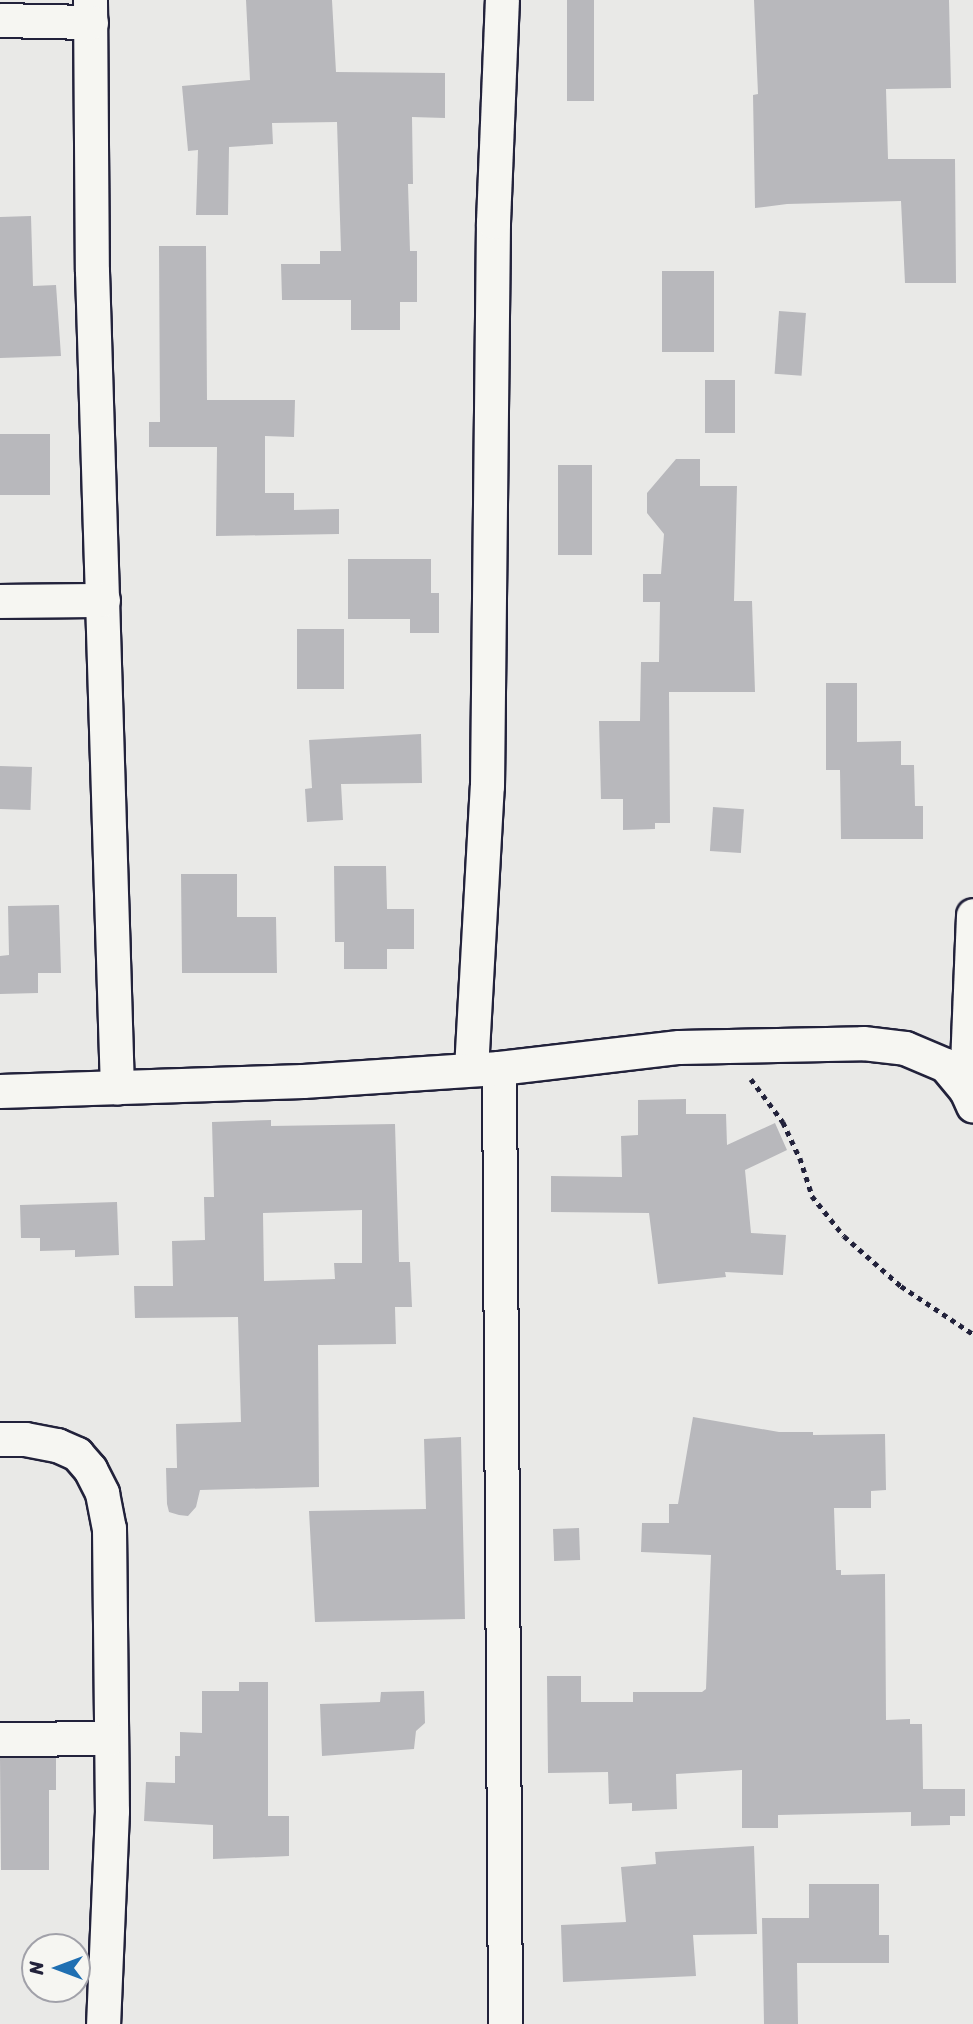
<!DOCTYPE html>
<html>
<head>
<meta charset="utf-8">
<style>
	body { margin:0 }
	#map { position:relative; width:973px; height:2024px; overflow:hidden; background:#e9e9e7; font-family:Sriracha,sans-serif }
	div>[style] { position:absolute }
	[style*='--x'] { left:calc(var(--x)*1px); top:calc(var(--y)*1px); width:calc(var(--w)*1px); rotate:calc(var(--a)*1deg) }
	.building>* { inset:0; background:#b8b8bc; transform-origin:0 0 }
	.path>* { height:4.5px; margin-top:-2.25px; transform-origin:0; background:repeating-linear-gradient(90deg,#22223b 0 5px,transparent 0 10px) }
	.roads { filter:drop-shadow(2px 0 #22223b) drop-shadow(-2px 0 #22223b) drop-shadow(0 2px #22223b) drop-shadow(0 -2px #22223b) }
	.minor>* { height:33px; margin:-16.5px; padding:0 16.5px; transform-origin:16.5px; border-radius:16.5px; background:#f6f6f2 }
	span { translate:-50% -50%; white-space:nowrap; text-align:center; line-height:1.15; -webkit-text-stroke:7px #f6f6f2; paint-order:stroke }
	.north { position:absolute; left:21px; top:1933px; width:70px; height:70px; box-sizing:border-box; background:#f6f6f2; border:2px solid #a1a1a9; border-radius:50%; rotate:270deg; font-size:19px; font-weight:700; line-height:28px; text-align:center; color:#22223b }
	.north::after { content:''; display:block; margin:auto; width:24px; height:32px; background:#1f6fb2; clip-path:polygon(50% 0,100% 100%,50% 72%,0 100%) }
</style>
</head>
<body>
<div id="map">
	<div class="building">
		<div style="clip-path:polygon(246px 0,332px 0,336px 72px,445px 73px,445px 118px,412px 117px,413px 184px,408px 184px,410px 251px,417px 251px,417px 302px,400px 302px,400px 330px,351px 330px,351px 300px,282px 300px,281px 264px,320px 264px,320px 251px,341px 251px,337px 122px,272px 123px,273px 144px,229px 147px,228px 215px,196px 215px,198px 150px,188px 151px,182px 86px,250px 80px)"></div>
		<div style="left:567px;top:0;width:27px;height:101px"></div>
		<div style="clip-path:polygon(754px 0,949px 0,951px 88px,886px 89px,888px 159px,955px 159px,956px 283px,905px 283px,901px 201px,787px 204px,755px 208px,753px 95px,758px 94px)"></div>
		<div style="clip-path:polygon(31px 216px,33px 286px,56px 285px,61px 356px,0 358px,0 217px)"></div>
		<div style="clip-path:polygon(159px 246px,206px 246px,207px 400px,295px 400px,294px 437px,265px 436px,265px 493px,294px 493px,294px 510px,339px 509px,339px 534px,216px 536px,217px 447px,149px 447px,149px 422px,160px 422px)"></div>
		<div style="left:662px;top:271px;width:52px;height:81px"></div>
		<div style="left:779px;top:311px;width:27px;height:63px;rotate:4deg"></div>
		<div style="left:705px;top:380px;width:30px;height:53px"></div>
		<div style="left:0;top:434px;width:50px;height:61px"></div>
		<div style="clip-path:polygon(676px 459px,700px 459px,700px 486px,737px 486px,734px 601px,752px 601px,755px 692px,669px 692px,670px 823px,655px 823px,655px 829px,623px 830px,623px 799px,601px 799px,599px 721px,640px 721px,641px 662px,659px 662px,660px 602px,643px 602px,643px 574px,661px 574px,664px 534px,647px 513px,647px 493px)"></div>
		<div style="left:558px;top:465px;width:34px;height:90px"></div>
		<div style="clip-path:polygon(348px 559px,431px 559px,431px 593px,439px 593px,439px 633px,410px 633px,410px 619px,348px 619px)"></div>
		<div style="left:344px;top:629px;width:60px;height:47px;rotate:90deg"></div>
		<div style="clip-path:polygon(826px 683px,857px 683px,857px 742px,901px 741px,901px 765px,914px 765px,915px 806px,923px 806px,923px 839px,841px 839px,840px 770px,826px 770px)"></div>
		<div style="clip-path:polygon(421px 734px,422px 783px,341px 784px,343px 820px,307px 822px,305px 789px,312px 788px,309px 740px)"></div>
		<div style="left:0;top:766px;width:32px;height:43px;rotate:2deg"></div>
		<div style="left:713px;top:807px;width:31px;height:44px;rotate:4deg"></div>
		<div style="clip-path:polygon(334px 866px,386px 866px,387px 909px,414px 909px,414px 949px,387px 949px,387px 969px,344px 969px,344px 942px,335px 942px)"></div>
		<div style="clip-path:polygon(181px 874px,237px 874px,237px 917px,276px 917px,277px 973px,182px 973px)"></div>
		<div style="clip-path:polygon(59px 905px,61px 973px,38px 973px,38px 993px,0 994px,0 956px,9px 955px,8px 906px)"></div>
		<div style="clip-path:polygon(686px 1099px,686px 1114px,726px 1114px,727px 1145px,775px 1123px,787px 1150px,745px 1170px,751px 1233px,786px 1235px,783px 1275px,725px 1272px,726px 1277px,658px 1284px,649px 1213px,551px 1212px,551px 1176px,622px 1177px,621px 1136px,638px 1135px,638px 1100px)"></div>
		<div style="clip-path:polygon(evenodd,271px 1120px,271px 1126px,395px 1124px,399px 1262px,410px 1262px,412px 1307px,395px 1307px,396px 1344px,318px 1345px,319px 1487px,200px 1490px,196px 1507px,188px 1516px,179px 1515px,169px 1512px,167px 1504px,166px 1468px,177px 1468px,176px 1424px,241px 1422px,238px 1317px,135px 1318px,134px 1286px,173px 1286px,172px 1241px,205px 1240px,204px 1197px,214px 1197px,212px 1122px,271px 1120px,362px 1210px,362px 1263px,334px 1263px,335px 1279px,264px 1281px,263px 1213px,362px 1210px)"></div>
		<div style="clip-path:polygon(117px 1202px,119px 1255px,75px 1257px,75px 1250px,40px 1251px,40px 1238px,21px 1238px,20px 1205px)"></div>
		<div style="clip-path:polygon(693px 1417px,779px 1432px,813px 1432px,813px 1435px,885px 1434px,886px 1490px,871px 1491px,871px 1508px,834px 1508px,836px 1570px,841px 1570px,841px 1575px,885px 1574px,886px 1720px,910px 1719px,910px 1724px,922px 1724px,923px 1789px,965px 1789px,965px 1816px,950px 1816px,950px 1825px,911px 1826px,911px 1812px,778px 1815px,778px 1828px,742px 1828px,742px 1770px,676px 1774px,677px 1809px,632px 1811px,632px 1803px,609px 1804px,608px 1772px,548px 1773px,547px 1676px,581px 1676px,581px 1702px,633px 1702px,633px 1692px,702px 1692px,706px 1689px,711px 1555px,641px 1552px,642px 1523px,669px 1523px,669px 1504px,678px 1504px)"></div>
		<div style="clip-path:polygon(461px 1437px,465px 1619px,315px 1622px,309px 1511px,426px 1509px,424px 1439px)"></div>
		<div style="left:579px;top:1528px;width:32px;height:26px;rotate:88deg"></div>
		<div style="clip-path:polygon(239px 1682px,268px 1682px,268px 1816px,289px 1816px,289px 1856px,213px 1859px,213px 1825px,144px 1821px,146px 1782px,175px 1783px,175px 1756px,180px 1756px,180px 1732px,202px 1733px,202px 1691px,239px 1691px)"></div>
		<div style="clip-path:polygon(424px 1691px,425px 1723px,416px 1731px,414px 1749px,322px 1756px,320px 1704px,380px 1702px,381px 1692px)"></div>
		<div style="clip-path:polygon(0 1758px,56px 1758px,56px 1790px,49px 1790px,49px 1870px,1px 1870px)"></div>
		<div style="clip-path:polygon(754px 1846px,757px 1934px,693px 1935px,696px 1976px,563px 1982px,561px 1925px,626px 1922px,621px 1867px,656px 1864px,655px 1852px)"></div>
		<div style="clip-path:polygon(809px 1884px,879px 1884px,879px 1935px,889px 1935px,889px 1963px,797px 1963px,798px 2024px,764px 2024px,762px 1918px,809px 1918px)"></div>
	</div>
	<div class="path">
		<div style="--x:751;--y:1079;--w:54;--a:53.3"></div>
		<div style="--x:783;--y:1122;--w:40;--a:65"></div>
		<div style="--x:800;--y:1158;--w:40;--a:72"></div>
		<div style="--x:812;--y:1196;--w:51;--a:51.3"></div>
		<div style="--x:844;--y:1236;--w:76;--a:41.3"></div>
		<div style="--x:901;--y:1286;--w:87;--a:33.7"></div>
	</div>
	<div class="roads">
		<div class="minor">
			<div style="--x:90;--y:0;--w:271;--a:89.6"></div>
			<div style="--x:92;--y:271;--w:817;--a:88.25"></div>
			<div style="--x:0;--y:20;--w:91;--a:1.3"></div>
			<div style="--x:0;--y:601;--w:103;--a:-0.6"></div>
			<div style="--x:499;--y:1068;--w:956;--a:89.64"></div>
			<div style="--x:471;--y:1069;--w:283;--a:-86.8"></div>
			<div style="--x:487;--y:786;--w:564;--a:-89.39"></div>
			<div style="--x:493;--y:222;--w:222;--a:-87.7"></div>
			<div style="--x:966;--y:1090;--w:175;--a:-87.7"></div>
			<div style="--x:0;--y:1091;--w:303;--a:-1.9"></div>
			<div style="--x:303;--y:1081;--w:196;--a:-3.8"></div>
			<div style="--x:499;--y:1068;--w:181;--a:-6.7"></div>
			<div style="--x:679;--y:1047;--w:184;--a:-1.2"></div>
			<div style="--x:863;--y:1043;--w:42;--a:6.8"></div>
			<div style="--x:905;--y:1048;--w:43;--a:23"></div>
			<div style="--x:945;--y:1065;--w:33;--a:50"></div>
			<div style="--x:966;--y:1090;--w:17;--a:66"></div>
			<div style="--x:0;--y:1439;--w:25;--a:0"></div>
			<div style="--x:25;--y:1439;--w:33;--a:11"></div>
			<div style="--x:57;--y:1445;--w:22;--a:24"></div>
			<div style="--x:77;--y:1454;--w:20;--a:49"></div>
			<div style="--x:90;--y:1469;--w:27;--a:63"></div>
			<div style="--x:102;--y:1493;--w:36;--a:79"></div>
			<div style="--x:109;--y:1528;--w:283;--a:89.4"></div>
			<div style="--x:112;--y:1811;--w:213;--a:92.4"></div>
			<div style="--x:0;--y:1739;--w:109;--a:-0.5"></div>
		</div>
	</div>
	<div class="north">N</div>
</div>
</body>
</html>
